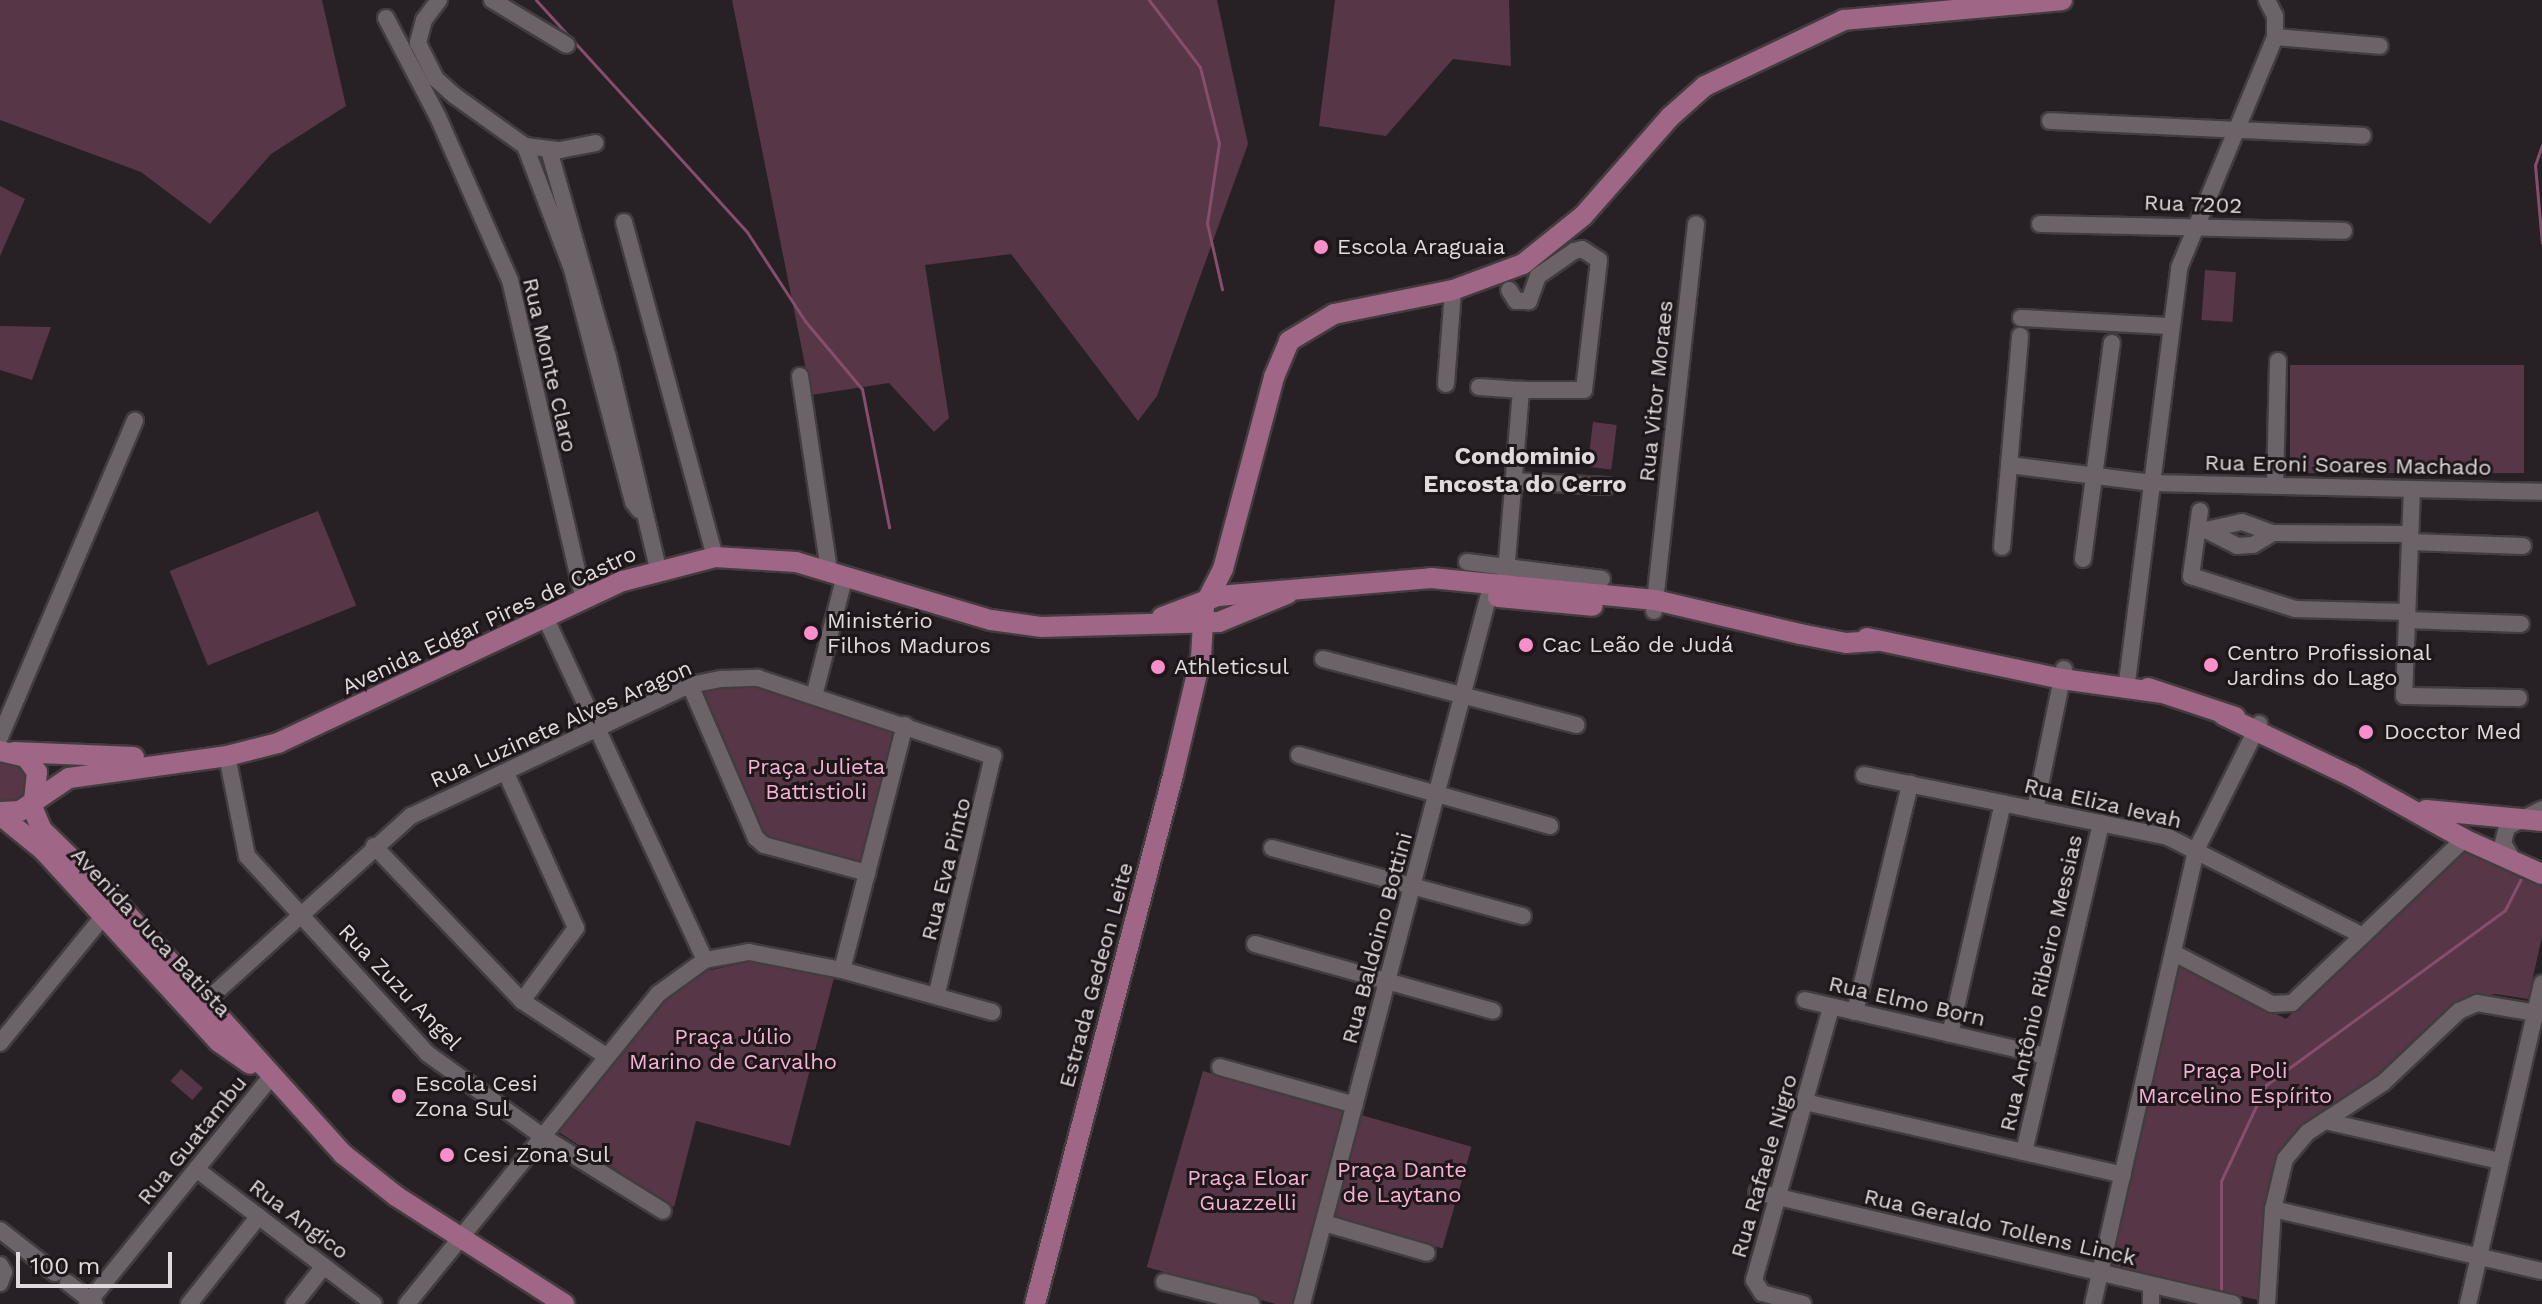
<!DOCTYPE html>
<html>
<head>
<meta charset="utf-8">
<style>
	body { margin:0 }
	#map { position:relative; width:2542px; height:1304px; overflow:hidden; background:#272024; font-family:"Work Sans",sans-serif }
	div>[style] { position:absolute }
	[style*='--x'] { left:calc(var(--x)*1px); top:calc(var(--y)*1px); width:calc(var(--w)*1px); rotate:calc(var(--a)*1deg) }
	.green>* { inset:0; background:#573648; transform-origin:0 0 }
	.stream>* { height:3px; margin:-1.5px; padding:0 1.5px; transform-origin:1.5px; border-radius:1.5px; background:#864d6c }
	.roads { filter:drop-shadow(2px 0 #423c3f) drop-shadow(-2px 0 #423c3f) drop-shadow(0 2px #423c3f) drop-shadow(0 -2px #423c3f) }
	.minor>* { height:16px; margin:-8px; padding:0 8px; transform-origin:8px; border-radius:8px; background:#6c6368 }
	.major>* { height:20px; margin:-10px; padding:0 10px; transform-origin:10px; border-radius:10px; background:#9f6686 }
	.dots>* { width:22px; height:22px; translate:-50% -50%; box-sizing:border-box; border:4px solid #1e171a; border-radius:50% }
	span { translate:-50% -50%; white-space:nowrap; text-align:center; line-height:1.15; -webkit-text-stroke:6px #1e171a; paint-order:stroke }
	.street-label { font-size:22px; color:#e0dadd }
	.poi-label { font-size:22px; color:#e0dadd }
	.left { translate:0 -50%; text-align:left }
	.park-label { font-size:22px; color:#f7b1d6 }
	.neighbourhood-label { font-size:24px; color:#e0dadd; font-weight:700 }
	.scale { position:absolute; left:16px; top:1252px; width:156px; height:36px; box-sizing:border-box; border:4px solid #e0dadd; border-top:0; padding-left:10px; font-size:24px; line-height:28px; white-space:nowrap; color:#e0dadd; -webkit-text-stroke:6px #1e171a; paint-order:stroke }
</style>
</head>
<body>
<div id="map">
	<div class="green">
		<div style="clip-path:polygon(0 0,322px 0,346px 106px,271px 154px,210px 224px,141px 172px,0 120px)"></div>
		<div style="clip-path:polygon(732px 0,1217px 0,1248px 144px,1157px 396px,1138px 421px,1011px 254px,925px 265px,949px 418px,934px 432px,889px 383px,811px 395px)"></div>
		<div style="clip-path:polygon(1335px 0,1509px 0,1511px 66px,1453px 59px,1386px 136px,1319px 126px)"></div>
		<div style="clip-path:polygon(0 186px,25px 199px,0 256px)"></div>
		<div style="left:2205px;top:270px;width:31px;height:50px;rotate:4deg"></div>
		<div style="clip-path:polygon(0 326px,51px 327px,32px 380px,0 370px)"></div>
		<div style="left:2290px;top:365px;width:234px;height:108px"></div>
		<div style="left:1593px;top:422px;width:24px;height:45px;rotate:7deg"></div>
		<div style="left:318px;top:511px;width:102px;height:160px;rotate:68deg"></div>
		<div style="clip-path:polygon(757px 685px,900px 730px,863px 866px,768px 841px,700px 689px)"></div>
		<div style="clip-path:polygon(0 759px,27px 766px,29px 793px,15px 804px,0 804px)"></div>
		<div style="clip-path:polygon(2467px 845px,2542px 880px,2542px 937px,2528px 999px,2495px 994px,2457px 1003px,2380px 1074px,2302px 1128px,2277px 1157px,2265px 1207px,2262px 1301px,2109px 1265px,2180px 963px,2286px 1019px)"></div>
		<div style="clip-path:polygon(749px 962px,834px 978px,790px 1146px,696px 1121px,674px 1207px,557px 1131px,662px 1000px,706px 971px)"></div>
		<div style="left:181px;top:1069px;width:29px;height:16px;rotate:41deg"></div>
		<div style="left:1203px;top:1071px;width:151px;height:204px;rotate:16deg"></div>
		<div style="left:1361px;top:1115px;width:115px;height:106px;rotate:16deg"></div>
	</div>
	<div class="stream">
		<div style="--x:536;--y:0;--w:314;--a:47.7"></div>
		<div style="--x:747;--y:232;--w:106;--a:56.9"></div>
		<div style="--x:805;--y:321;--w:89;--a:50"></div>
		<div style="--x:862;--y:389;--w:141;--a:78.9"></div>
		<div style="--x:1149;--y:0;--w:84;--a:52.7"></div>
		<div style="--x:1200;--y:67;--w:78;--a:76"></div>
		<div style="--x:1219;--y:143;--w:81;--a:98.5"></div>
		<div style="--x:1207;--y:223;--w:68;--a:77.2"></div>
		<div style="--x:2542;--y:145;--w:21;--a:109"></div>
		<div style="--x:2535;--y:165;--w:78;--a:84.9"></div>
		<div style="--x:2221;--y:1293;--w:112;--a:-90"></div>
		<div style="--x:2221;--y:1181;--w:106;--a:-64.9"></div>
		<div style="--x:2266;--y:1085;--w:296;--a:-36.2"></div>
		<div style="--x:2505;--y:910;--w:34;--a:-63"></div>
	</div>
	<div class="roads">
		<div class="minor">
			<div style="--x:439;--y:0;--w:25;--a:127"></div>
			<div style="--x:424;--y:20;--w:24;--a:105"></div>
			<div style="--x:418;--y:43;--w:40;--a:63.4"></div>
			<div style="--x:436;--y:79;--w:25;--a:42"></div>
			<div style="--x:455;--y:96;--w:86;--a:35.5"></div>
			<div style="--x:525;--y:146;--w:35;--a:7"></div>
			<div style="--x:560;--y:150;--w:36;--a:-11"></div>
			<div style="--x:492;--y:0;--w:87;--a:31"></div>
			<div style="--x:386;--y:18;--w:112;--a:62.3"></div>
			<div style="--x:438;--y:117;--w:178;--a:66.2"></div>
			<div style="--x:510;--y:280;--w:329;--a:77"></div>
			<div style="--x:2275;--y:37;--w:105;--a:4.9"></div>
			<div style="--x:2050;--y:121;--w:313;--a:2.7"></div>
			<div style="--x:525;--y:146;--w:132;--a:69.1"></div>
			<div style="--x:572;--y:269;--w:241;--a:75.3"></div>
			<div style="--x:633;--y:502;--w:10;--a:53"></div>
			<div style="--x:549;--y:150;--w:215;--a:74.1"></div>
			<div style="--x:608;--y:357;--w:218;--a:76.7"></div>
			<div style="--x:624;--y:222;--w:347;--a:74.8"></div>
			<div style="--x:2040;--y:224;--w:304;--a:1.3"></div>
			<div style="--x:2021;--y:318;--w:148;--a:3.1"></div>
			<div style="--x:800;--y:376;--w:197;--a:81.5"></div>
			<div style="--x:1446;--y:384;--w:94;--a:-85.7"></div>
			<div style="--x:1479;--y:387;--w:42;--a:4.1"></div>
			<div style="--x:2009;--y:465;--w:144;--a:7.2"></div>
			<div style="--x:2152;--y:483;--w:390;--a:1.3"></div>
			<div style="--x:1512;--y:481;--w:95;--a:3"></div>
			<div style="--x:2275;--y:486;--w:125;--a:-88.6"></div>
			<div style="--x:2412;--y:489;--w:207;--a:92.2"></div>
			<div style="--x:2404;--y:696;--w:115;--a:1"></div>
			<div style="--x:2200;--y:511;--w:66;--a:97.9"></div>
			<div style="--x:2191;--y:576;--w:109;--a:17.6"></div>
			<div style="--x:2295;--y:609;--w:112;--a:1.5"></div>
			<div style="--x:2197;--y:532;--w:46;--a:-12.5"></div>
			<div style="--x:2242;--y:522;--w:33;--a:20"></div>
			<div style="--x:2273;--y:533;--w:137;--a:0.4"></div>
			<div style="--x:2210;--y:532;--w:30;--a:27"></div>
			<div style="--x:2237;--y:546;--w:16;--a:-4"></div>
			<div style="--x:2253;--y:545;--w:23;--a:-31"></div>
			<div style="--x:2410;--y:542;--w:113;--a:2"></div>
			<div style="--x:2002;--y:547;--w:212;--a:-85.1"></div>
			<div style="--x:2083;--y:559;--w:218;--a:-82.4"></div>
			<div style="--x:1467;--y:562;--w:136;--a:7.2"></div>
			<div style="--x:1505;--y:585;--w:196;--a:-85.3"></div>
			<div style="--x:1521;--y:390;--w:63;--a:0"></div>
			<div style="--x:1584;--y:390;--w:131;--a:-83.4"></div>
			<div style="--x:1599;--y:260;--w:20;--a:-147"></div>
			<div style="--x:1582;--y:249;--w:8;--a:166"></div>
			<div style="--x:1574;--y:251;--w:44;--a:145.2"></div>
			<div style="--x:1538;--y:276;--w:27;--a:110"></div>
			<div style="--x:1529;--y:301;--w:13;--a:180"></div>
			<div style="--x:1516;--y:301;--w:13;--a:-122"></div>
			<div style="--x:1654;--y:611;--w:389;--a:-83.8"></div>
			<div style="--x:546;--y:619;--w:376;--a:65"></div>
			<div style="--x:2407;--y:620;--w:114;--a:2"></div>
			<div style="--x:1323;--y:659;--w:262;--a:14.6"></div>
			<div style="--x:690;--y:685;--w:167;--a:66.7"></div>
			<div style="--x:756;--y:838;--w:11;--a:41"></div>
			<div style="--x:764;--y:845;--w:107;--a:15.2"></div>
			<div style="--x:2126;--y:690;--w:425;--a:-82.8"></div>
			<div style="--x:2179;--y:268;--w:250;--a:-67.4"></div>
			<div style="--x:2275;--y:37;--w:21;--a:-90"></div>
			<div style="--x:2275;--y:16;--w:18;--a:-117"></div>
			<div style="--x:814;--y:696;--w:125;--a:-75.6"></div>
			<div style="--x:0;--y:737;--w:344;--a:-66.9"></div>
			<div style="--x:1299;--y:755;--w:261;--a:15.8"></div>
			<div style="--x:227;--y:756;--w:102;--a:78.7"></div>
			<div style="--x:247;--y:856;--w:268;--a:47.6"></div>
			<div style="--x:428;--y:1054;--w:140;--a:35.7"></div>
			<div style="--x:542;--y:1136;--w:142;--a:31.8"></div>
			<div style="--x:506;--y:773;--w:170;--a:65.7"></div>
			<div style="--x:576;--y:928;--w:91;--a:126.5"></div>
			<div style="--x:1864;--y:775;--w:310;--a:11.5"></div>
			<div style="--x:2168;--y:837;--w:216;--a:26.9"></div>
			<div style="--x:2035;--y:810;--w:144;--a:-78.4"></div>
			<div style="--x:374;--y:846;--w:214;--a:46.3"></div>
			<div style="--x:522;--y:1001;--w:100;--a:33.2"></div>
			<div style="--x:1272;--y:848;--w:260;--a:15.2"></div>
			<div style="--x:2514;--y:862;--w:22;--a:-120"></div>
			<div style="--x:2503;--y:843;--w:16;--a:-76"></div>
			<div style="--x:2507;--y:827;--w:39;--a:-27"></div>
			<div style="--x:1255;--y:944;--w:247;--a:15.7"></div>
			<div style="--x:2174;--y:953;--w:110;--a:27.5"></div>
			<div style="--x:2272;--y:1004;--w:20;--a:-3"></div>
			<div style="--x:2292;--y:1003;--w:238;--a:-43.6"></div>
			<div style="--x:842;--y:970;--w:253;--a:-75.6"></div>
			<div style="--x:1805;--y:1000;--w:247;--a:13.1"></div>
			<div style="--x:206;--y:1001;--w:276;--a:-42.1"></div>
			<div style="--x:411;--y:816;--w:308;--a:-25.2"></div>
			<div style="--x:690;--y:685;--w:33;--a:-11"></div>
			<div style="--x:722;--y:679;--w:36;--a:-2"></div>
			<div style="--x:758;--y:678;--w:248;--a:18.4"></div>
			<div style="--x:993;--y:756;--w:244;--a:103.3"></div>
			<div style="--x:1855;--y:1012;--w:235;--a:-76.4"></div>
			<div style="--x:1950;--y:1034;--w:237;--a:-77.1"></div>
			<div style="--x:0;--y:1043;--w:174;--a:-50.8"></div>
			<div style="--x:1220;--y:1067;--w:140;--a:15.7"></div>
			<div style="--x:1805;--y:1102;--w:326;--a:12.9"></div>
			<div style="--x:2325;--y:1121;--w:180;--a:12.9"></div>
			<div style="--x:2024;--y:1152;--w:338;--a:-76.8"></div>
			<div style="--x:196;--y:1169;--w:223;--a:37.2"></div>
			<div style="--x:1757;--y:1192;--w:489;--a:13.2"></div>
			<div style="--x:2273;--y:1209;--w:276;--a:13"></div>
			<div style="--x:1324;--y:1223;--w:107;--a:16.2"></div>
			<div style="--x:0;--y:1230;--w:70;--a:38"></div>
			<div style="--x:0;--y:1265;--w:8;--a:60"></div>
			<div style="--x:4;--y:1272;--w:12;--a:110"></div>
			<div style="--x:1164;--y:1282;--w:90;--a:14.2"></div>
			<div style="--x:68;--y:1283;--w:34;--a:38"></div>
			<div style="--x:87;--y:1304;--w:291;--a:-51"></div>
			<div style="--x:189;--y:1304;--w:112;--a:-51.5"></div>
			<div style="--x:294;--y:1304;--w:48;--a:-51.7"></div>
			<div style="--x:407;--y:1304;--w:399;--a:-51"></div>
			<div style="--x:658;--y:994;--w:58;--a:-35.9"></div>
			<div style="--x:705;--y:960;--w:45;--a:-10.3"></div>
			<div style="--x:749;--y:952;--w:95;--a:11"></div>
			<div style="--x:842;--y:970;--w:156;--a:15.6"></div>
			<div style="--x:1302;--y:1304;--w:746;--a:-75.24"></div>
			<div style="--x:1803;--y:1304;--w:42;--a:-165"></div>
			<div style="--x:1762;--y:1293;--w:15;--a:-122"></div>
			<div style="--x:1754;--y:1280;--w:284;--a:-74.2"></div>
			<div style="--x:2093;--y:1304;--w:468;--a:-77.2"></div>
			<div style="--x:2197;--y:848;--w:139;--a:-63.4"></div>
			<div style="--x:2151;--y:1304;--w:19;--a:-90"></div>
			<div style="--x:2267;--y:1304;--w:95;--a:-86.4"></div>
			<div style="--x:2273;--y:1209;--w:51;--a:-76.5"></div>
			<div style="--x:2285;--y:1159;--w:35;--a:-50"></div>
			<div style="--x:2308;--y:1132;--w:90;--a:-33.2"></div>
			<div style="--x:2383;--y:1083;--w:105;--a:-43.5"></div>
			<div style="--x:2459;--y:1011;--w:20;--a:-24"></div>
			<div style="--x:2477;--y:1003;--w:66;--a:9.6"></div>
			<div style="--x:2468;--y:1304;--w:329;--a:-77"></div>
		</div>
		<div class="major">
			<div style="--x:1498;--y:597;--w:95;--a:5.4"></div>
			<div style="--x:1162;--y:617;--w:60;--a:-20.6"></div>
			<div style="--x:1218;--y:596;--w:214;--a:-4.8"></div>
			<div style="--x:1431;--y:578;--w:225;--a:5.6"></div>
			<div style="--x:1655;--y:600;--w:149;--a:13.2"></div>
			<div style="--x:1800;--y:634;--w:47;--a:11.1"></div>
			<div style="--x:1846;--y:643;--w:30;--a:-4"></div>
			<div style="--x:1867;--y:638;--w:199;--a:11.9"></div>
			<div style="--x:2062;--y:679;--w:100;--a:8"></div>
			<div style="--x:2148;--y:688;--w:92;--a:18.4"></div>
			<div style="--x:2223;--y:715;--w:142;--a:25.5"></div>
			<div style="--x:2351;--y:776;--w:129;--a:29.1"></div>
			<div style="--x:2464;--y:839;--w:85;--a:24.2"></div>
			<div style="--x:0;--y:751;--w:27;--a:13"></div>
			<div style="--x:26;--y:757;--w:19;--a:54"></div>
			<div style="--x:37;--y:772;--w:37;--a:96"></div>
			<div style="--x:33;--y:809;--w:23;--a:67"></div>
			<div style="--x:42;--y:830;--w:103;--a:44.2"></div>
			<div style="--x:116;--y:902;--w:339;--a:48"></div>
			<div style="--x:343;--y:1154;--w:68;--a:38.4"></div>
			<div style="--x:396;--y:1196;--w:200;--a:32.7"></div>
			<div style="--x:14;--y:752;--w:120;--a:2.4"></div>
			<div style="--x:2426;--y:810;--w:117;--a:5.4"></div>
			<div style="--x:0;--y:812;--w:20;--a:-3"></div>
			<div style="--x:20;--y:811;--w:59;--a:-34"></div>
			<div style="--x:69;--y:778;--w:160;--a:-7.9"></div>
			<div style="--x:227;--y:756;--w:53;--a:-14.3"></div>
			<div style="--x:278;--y:743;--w:381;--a:-25.2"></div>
			<div style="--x:623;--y:581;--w:95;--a:-14.6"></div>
			<div style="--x:715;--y:557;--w:81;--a:3.5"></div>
			<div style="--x:796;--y:562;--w:203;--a:16.6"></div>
			<div style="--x:991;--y:620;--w:50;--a:8"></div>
			<div style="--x:1041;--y:627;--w:178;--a:-1.6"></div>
			<div style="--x:1219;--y:622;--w:74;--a:-22.4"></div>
			<div style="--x:0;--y:815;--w:55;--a:39.1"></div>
			<div style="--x:43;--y:850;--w:260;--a:47.5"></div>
			<div style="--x:219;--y:1042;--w:38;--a:35"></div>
			<div style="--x:1035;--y:1304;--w:547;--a:-75.38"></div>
			<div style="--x:1173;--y:775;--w:121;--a:-76.7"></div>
			<div style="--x:1201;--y:657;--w:51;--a:-86.6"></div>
			<div style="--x:1204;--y:606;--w:42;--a:-62.8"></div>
			<div style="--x:1223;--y:569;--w:199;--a:-75.1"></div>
			<div style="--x:1274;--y:377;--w:39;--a:-67"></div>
			<div style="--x:1289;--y:341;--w:52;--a:-31"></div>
			<div style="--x:1334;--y:314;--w:121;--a:-11.4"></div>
			<div style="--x:1453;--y:290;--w:75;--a:-20.4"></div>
			<div style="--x:1523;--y:264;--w:77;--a:-38.7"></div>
			<div style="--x:1583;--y:216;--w:132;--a:-48.7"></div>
			<div style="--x:1670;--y:117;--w:47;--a:-41.5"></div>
			<div style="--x:1705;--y:86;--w:154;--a:-25.4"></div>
			<div style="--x:1844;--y:20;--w:219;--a:-5.2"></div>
		</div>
	</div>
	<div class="dots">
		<div style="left:1321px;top:247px;background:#f98fca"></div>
		<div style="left:811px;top:633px;background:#f98fca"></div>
		<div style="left:1526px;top:645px;background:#f98fca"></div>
		<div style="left:2211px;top:665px;background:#f98fca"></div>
		<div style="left:1158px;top:667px;background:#f98fca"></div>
		<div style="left:2366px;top:732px;background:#f98fca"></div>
		<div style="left:399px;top:1096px;background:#f98fca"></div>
		<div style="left:447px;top:1155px;background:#f98fca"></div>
	</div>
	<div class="street-label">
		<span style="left:2193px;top:204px;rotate:2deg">Rua 7202</span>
		<span style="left:550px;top:365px;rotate:77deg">Rua Monte Claro</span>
		<span style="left:1656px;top:391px;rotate:-84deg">Rua Vitor Moraes</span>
		<span style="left:2348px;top:465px;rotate:1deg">Rua Eroni Soares Machado</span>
		<span style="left:489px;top:620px;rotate:-25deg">Avenida Edgar Pires de Castro</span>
		<span style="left:561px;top:724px;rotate:-24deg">Rua Luzinete Alves Aragon</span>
		<span style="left:2103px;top:803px;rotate:13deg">Rua Eliza Ievah</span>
		<span style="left:946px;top:869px;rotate:-76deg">Rua Eva Pinto</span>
		<span style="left:151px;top:932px;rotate:47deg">Avenida Juca Batista</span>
		<span style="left:1377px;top:938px;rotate:-75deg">Rua Baldoino Bottini</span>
		<span style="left:1096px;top:975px;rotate:-75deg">Estrada Gedeon Leite</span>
		<span style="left:2041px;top:983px;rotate:-77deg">Rua Antônio Ribeiro Messias</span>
		<span style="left:400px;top:987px;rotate:46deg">Rua Zuzu Angel</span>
		<span style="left:1907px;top:1001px;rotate:13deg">Rua Elmo Born</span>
		<span style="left:192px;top:1140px;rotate:-51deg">Rua Guatambu</span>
		<span style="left:1764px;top:1166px;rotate:-74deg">Rua Rafaele Nigro</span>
		<span style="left:299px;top:1219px;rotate:37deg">Rua Angico</span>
		<span style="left:2000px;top:1227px;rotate:13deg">Rua Geraldo Tollens Linck</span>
	</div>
	<div class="poi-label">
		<span class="left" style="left:1337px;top:247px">Escola Araguaia</span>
		<span class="left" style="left:827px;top:633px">Ministério<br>Filhos Maduros</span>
		<span class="left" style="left:1542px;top:645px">Cac Leão de Judá</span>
		<span class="left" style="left:2227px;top:665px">Centro Profissional<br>Jardins do Lago</span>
		<span class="left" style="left:1174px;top:667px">Athleticsul</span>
		<span class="left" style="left:2384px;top:732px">Docctor Med</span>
		<span class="left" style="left:415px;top:1096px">Escola Cesi<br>Zona Sul</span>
		<span class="left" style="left:463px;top:1155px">Cesi Zona Sul</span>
	</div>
	<div class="park-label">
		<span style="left:816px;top:779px">Praça Julieta<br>Battistioli</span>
		<span style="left:733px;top:1049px">Praça Júlio<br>Marino de Carvalho</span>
		<span style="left:2235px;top:1083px">Praça Poli<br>Marcelino Espírito</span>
		<span style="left:1402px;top:1182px">Praça Dante<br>de Laytano</span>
		<span style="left:1248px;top:1190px">Praça Eloar<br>Guazzelli</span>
	</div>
	<div class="neighbourhood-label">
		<span style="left:1525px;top:471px">Condominio<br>Encosta do Cerro</span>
	</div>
	<div class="scale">100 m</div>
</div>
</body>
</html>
